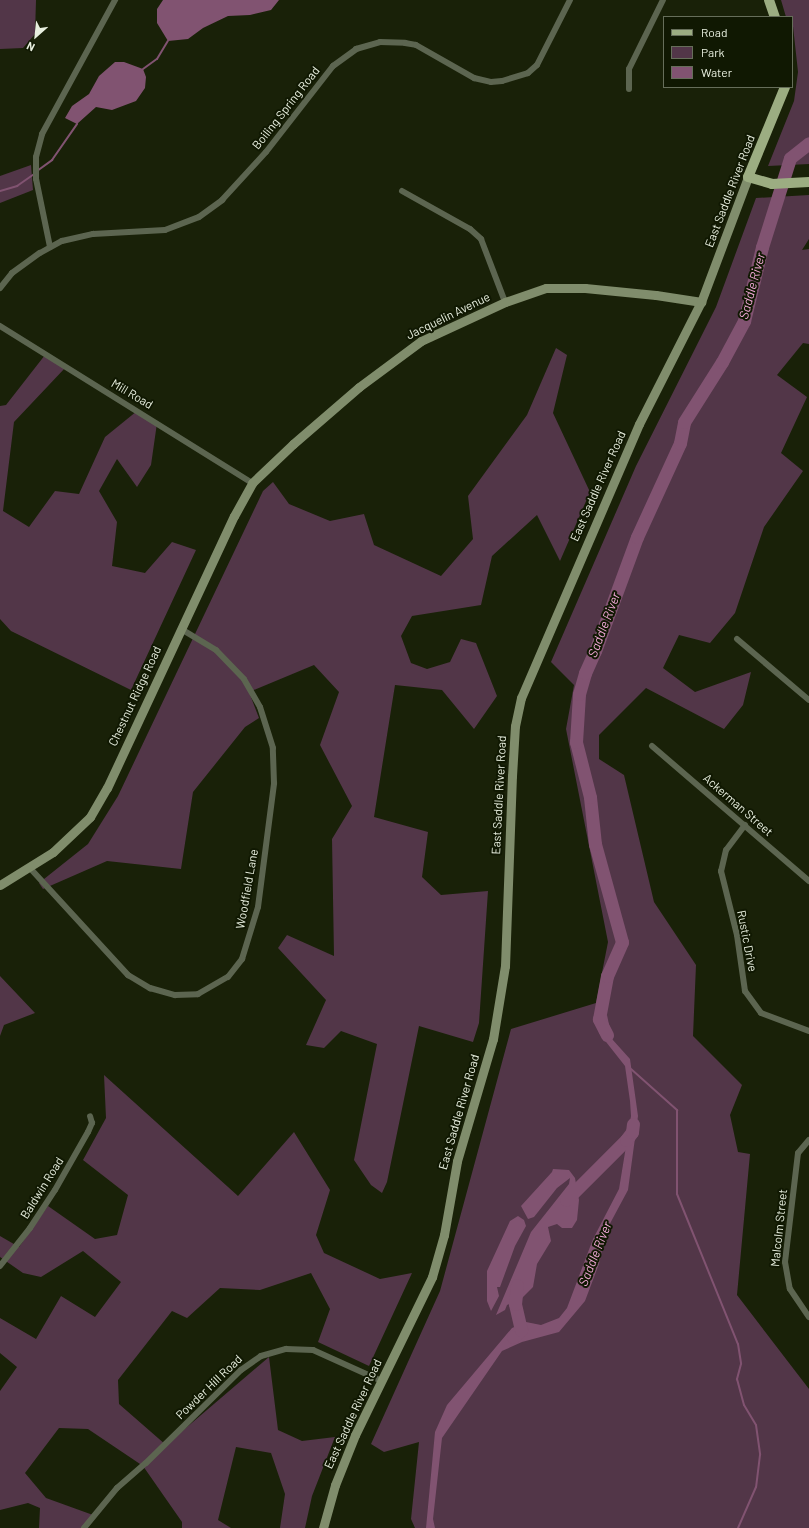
<!DOCTYPE html>
<html>
<head>
<meta charset="utf-8">
<style>
	body { margin:0 }
	#map { position:relative; width:809px; height:1528px; overflow:hidden; background:#192108; font-family:Barlow,sans-serif }
	div>[style] { position:absolute }
	[style*='--x'] { left:calc(var(--x)*1px); top:calc(var(--y)*1px); width:calc(var(--w)*1px); rotate:calc(var(--a)*1deg) }
	.green>* { inset:0; background:#523648 }
	.water>* { inset:0; background:#815371 }
	.stream>* { height:2px; margin:-1px; padding:0 1px; transform-origin:1px; border-radius:1px; background:#815371 }
	.river>* { height:13px; margin:-6.5px; padding:0 6.5px; transform-origin:6.5px; border-radius:6.5px; background:#815371 }
	.street>* { height:6px; margin:-3px; padding:0 3px; transform-origin:3px; border-radius:3px; background:#5c6550 }
	.secondary>* { height:9px; margin:-4.5px; padding:0 4.5px; transform-origin:4.5px; border-radius:4.5px; background:#808d6c }
	.primary>* { height:10px; margin:-5px; padding:0 5px; transform-origin:5px; border-radius:5px; background:#9cad82 }
	span { translate:-50% -50%; white-space:nowrap; text-align:center; line-height:1.15; -webkit-text-stroke:4px #101802; paint-order:stroke }
	.street-label { font-size:12px; color:#e8efdf }
	.water-label { font-size:13px; color:#f0a7d6; font-style:italic }
	.legend { position:absolute; left:663px; top:16px; width:130px; height:72px; box-sizing:border-box; background:#101802; border:1px solid #666e5a; margin:0; padding:5px 7px; list-style:none; font-size:12px; color:#e8efdf }
	.legend li { display:flex; align-items:center; gap:8px; height:20px }
	.legend b { width:20px; border:1px solid #666e5a }
	.north { position:absolute; left:16px; top:16px; width:40px; height:40px; -webkit-text-stroke:3px #101802; paint-order:stroke; rotate:207deg; font-size:11px; font-weight:700; line-height:16px; text-align:center; color:#e8efdf }
	.north::after { content:''; display:block; margin:auto; width:14px; height:18px; background:#e8efdf; clip-path:polygon(50% 0,100% 100%,50% 72%,0 100%) }
</style>
</head>
<body>
<div id="map">
	<div class="green">
		<div style="clip-path:polygon(0 0,36px 0,35px 34px,23px 48px,0 49px)"></div>
		<div style="clip-path:polygon(781px 0,809px 0,809px 164px,768px 166px,794px 101px,798px 72px,792px 17px,786px 17px)"></div>
		<div style="clip-path:polygon(31px 165px,33px 190px,0 203px,0 176px)"></div>
		<div style="clip-path:polygon(809px 195px,809px 239px,802px 250px,809px 249px,809px 344px,803px 343px,777px 375px,807px 397px,781px 453px,803px 471px,764px 527px,735px 613px,710px 643px,679px 635px,663px 668px,695px 692px,751px 672px,743px 705px,724px 729px,646px 688px,599px 735px,599px 759px,624px 775px,654px 902px,696px 965px,693px 1036px,742px 1085px,730px 1115px,738px 1152px,750px 1154px,737px 1295px,809px 1389px,809px 1528px,415px 1528px,411px 1519px,419px 1442px,384px 1452px,371px 1444px,440px 1291px,511px 1029px,596px 1003px,608px 942px,566px 729px,574px 685px,551px 662px,636px 466px,716px 307px,756px 198px)"></div>
		<div style="clip-path:polygon(556px 348px,567px 355px,553px 413px,590px 492px,560px 561px,537px 515px,492px 556px,481px 605px,412px 616px,401px 636px,411px 663px,427px 669px,450px 662px,461px 639px,476px 643px,497px 696px,474px 729px,442px 690px,395px 685px,374px 817px,428px 832px,422px 877px,441px 895px,488px 891px,479px 1023px,473px 1042px,419px 1026px,387px 1182px,382px 1193px,371px 1185px,354px 1160px,377px 1044px,341px 1031px,324px 1048px,306px 1045px,326px 1000px,278px 948px,287px 935px,334px 956px,332px 839px,352px 806px,320px 745px,339px 692px,314px 665px,249px 692px,259px 718px,245px 727px,193px 792px,181px 869px,107px 861px,43px 889px,39px 883px,88px 844px,118px 796px,263px 491px,273px 482px,289px 504px,330px 521px,364px 514px,374px 545px,441px 576px,473px 539px,468px 496px,527px 415px)"></div>
		<div style="clip-path:polygon(45px 355px,65px 368px,14px 422px,3px 511px,29px 527px,55px 491px,79px 494px,105px 437px,137px 411px,157px 423px,151px 465px,137px 487px,117px 459px,99px 491px,117px 522px,112px 566px,145px 573px,172px 542px,196px 550px,131px 690px,11px 631px,0 619px,0 406px,6px 405px)"></div>
		<div style="clip-path:polygon(0 976px,35px 1013px,4px 1025px,0 1036px)"></div>
		<div style="clip-path:polygon(104px 1075px,238px 1196px,294px 1132px,330px 1190px,316px 1235px,324px 1253px,380px 1279px,412px 1273px,369px 1366px,318px 1342px,330px 1309px,311px 1273px,260px 1290px,220px 1288px,187px 1318px,172px 1311px,118px 1380px,119px 1404px,166px 1445px,269px 1357px,278px 1430px,302px 1441px,335px 1437px,312px 1496px,305px 1528px,280px 1528px,285px 1494px,271px 1453px,236px 1447px,218px 1520px,231px 1528px,182px 1528px,182px 1522px,143px 1466px,88px 1429px,59px 1428px,25px 1473px,46px 1498px,93px 1515px,81px 1528px,39px 1528px,40px 1508px,28px 1503px,0 1510px,0 1391px,17px 1367px,0 1353px,0 1318px,36px 1339px,61px 1296px,95px 1317px,121px 1282px,83px 1251px,41px 1277px,23px 1273px,0 1257px,0 1236px,19px 1247px,48px 1206px,95px 1239px,117px 1235px,128px 1195px,83px 1160px,106px 1118px)"></div>
	</div>
	<div class="water">
		<div style="clip-path:polygon(163px 0,279px 0,271px 10px,250px 15px,228px 16px,203px 28px,188px 39px,168px 41px,157px 23px,157px 9px)"></div>
		<div style="clip-path:polygon(115px 62px,124px 62px,143px 69px,146px 77px,145px 88px,136px 101px,112px 110px,96px 107px,77px 124px,65px 118px,72px 106px,89px 94px,99px 76px)"></div>
		<div style="clip-path:polygon(607px 1015px,612px 1039px,630px 1059px,638px 1116px,628px 1190px,606px 1231px,599px 1264px,585px 1301px,559px 1332px,522px 1342px,502px 1351px,442px 1438px,433px 1519px,435px 1528px,426px 1528px,435px 1432px,447px 1405px,512px 1328px,526px 1322px,541px 1325px,559px 1318px,567px 1308px,593px 1239px,619px 1189px,631px 1116px,630px 1101px,625px 1066px,599px 1033px,597px 1021px)"></div>
		<div style="clip-path:polygon(553px 1169px,569px 1170px,575px 1178px,579px 1200px,577px 1220px,572px 1228px,562px 1228px,557px 1224px,548px 1227px,551px 1241px,537px 1264px,533px 1287px,520px 1300px,507px 1305px,505px 1310px,496px 1315px,531px 1232px,569px 1184px,570px 1178px,557px 1188px,534px 1217px,528px 1219px,521px 1206px,552px 1172px)"></div>
		<div style="clip-path:polygon(518px 1216px,524px 1220px,526px 1226px,515px 1246px,500px 1287px,497px 1287px,499px 1296px,491px 1311px,487px 1301px,487px 1271px,510px 1221px)"></div>
	</div>
	<div class="stream">
		<div style="--x:143;--y:69;--w:17;--a:-36"></div>
		<div style="--x:157;--y:59;--w:21;--a:-59"></div>
		<div style="--x:37;--y:171;--w:19;--a:-36"></div>
		<div style="--x:52;--y:160;--w:44;--a:-55.2"></div>
		<div style="--x:0;--y:191;--w:18;--a:-16"></div>
		<div style="--x:17;--y:186;--w:21;--a:-35"></div>
		<div style="--x:631;--y:1069;--w:62;--a:41.7"></div>
		<div style="--x:677;--y:1110;--w:84;--a:90"></div>
		<div style="--x:677;--y:1194;--w:162;--a:67.9"></div>
		<div style="--x:738;--y:1344;--w:20;--a:81"></div>
		<div style="--x:741;--y:1364;--w:16;--a:105"></div>
		<div style="--x:737;--y:1379;--w:27;--a:75"></div>
		<div style="--x:744;--y:1405;--w:23;--a:59"></div>
		<div style="--x:756;--y:1425;--w:30;--a:82"></div>
		<div style="--x:760;--y:1455;--w:32;--a:97"></div>
		<div style="--x:756;--y:1487;--w:45;--a:113.7"></div>
	</div>
	<div class="river">
		<div style="--x:607;--y:1035;--w:18;--a:-117"></div>
		<div style="--x:599;--y:1019;--w:44;--a:-79.5"></div>
		<div style="--x:607;--y:976;--w:37;--a:-66"></div>
		<div style="--x:622;--y:942;--w:102;--a:-105.4"></div>
		<div style="--x:595;--y:844;--w:47;--a:-96.1"></div>
		<div style="--x:590;--y:797;--w:57;--a:-104.3"></div>
		<div style="--x:576;--y:742;--w:48;--a:-86.4"></div>
		<div style="--x:579;--y:694;--w:22;--a:-74"></div>
		<div style="--x:585;--y:673;--w:24;--a:-66"></div>
		<div style="--x:595;--y:651;--w:121;--a:-69.8"></div>
		<div style="--x:637;--y:537;--w:103;--a:-65.4"></div>
		<div style="--x:680;--y:443;--w:21;--a:-79"></div>
		<div style="--x:684;--y:422;--w:71;--a:-57.7"></div>
		<div style="--x:722;--y:362;--w:47;--a:-61.8"></div>
		<div style="--x:744;--y:321;--w:76;--a:-76.3"></div>
		<div style="--x:762;--y:247;--w:93;--a:-72.5"></div>
		<div style="--x:790;--y:158;--w:24;--a:-38"></div>
		<div style="--x:566;--y:1200;--w:85;--a:-45"></div>
		<div style="--x:626;--y:1140;--w:10;--a:-53"></div>
		<div style="--x:632;--y:1132;--w:8;--a:-83"></div>
		<div style="--x:513;--y:1337;--w:11;--a:-41"></div>
		<div style="--x:521;--y:1330;--w:27;--a:-103"></div>
		<div style="--x:515;--y:1304;--w:19;--a:-84"></div>
	</div>
	<div class="street">
		<div style="--x:629;--y:89;--w:20;--a:-90"></div>
		<div style="--x:629;--y:69;--w:77;--a:-63.8"></div>
		<div style="--x:402;--y:191;--w:78;--a:29.2"></div>
		<div style="--x:470;--y:229;--w:15;--a:42"></div>
		<div style="--x:481;--y:239;--w:67;--a:69.1"></div>
		<div style="--x:50;--y:247;--w:69;--a:-101.6"></div>
		<div style="--x:36;--y:179;--w:22;--a:-90"></div>
		<div style="--x:36;--y:157;--w:24;--a:-75"></div>
		<div style="--x:42;--y:134;--w:153;--a:-61.4"></div>
		<div style="--x:0;--y:288;--w:19;--a:-51"></div>
		<div style="--x:12;--y:273;--w:34;--a:-36"></div>
		<div style="--x:40;--y:253;--w:25;--a:-29"></div>
		<div style="--x:62;--y:241;--w:32;--a:-13"></div>
		<div style="--x:93;--y:234;--w:72;--a:-3.2"></div>
		<div style="--x:165;--y:230;--w:36;--a:-21"></div>
		<div style="--x:199;--y:217;--w:29;--a:-36"></div>
		<div style="--x:222;--y:200;--w:65;--a:-47.5"></div>
		<div style="--x:266;--y:152;--w:109;--a:-52.1"></div>
		<div style="--x:333;--y:66;--w:29;--a:-36"></div>
		<div style="--x:356;--y:49;--w:25;--a:-16"></div>
		<div style="--x:380;--y:42;--w:25;--a:2"></div>
		<div style="--x:405;--y:43;--w:11;--a:10"></div>
		<div style="--x:416;--y:45;--w:67;--a:29.6"></div>
		<div style="--x:474;--y:78;--w:17;--a:13"></div>
		<div style="--x:491;--y:82;--w:11;--a:-5"></div>
		<div style="--x:502;--y:81;--w:27;--a:-17"></div>
		<div style="--x:528;--y:73;--w:12;--a:-42"></div>
		<div style="--x:537;--y:65;--w:73;--a:-63.1"></div>
		<div style="--x:0;--y:326;--w:297;--a:31.9"></div>
		<div style="--x:737;--y:639;--w:94;--a:40.3"></div>
		<div style="--x:652;--y:746;--w:207;--a:40.7"></div>
		<div style="--x:745;--y:825;--w:31;--a:127"></div>
		<div style="--x:726;--y:850;--w:22;--a:103"></div>
		<div style="--x:721;--y:871;--w:66;--a:76"></div>
		<div style="--x:737;--y:935;--w:57;--a:81.9"></div>
		<div style="--x:745;--y:991;--w:27;--a:54"></div>
		<div style="--x:761;--y:1013;--w:51;--a:20.6"></div>
		<div style="--x:29;--y:867;--w:147;--a:47.5"></div>
		<div style="--x:128;--y:975;--w:26;--a:31"></div>
		<div style="--x:150;--y:988;--w:26;--a:16"></div>
		<div style="--x:175;--y:995;--w:23;--a:-2"></div>
		<div style="--x:198;--y:994;--w:34;--a:-30"></div>
		<div style="--x:228;--y:977;--w:23;--a:-52"></div>
		<div style="--x:242;--y:959;--w:54;--a:-72.9"></div>
		<div style="--x:258;--y:907;--w:125;--a:-82.6"></div>
		<div style="--x:274;--y:783;--w:35;--a:-92"></div>
		<div style="--x:273;--y:748;--w:43;--a:-107.6"></div>
		<div style="--x:260;--y:707;--w:32;--a:-120"></div>
		<div style="--x:244;--y:679;--w:40;--a:-134"></div>
		<div style="--x:216;--y:650;--w:41;--a:-149"></div>
		<div style="--x:809;--y:1140;--w:17;--a:130"></div>
		<div style="--x:798;--y:1153;--w:110;--a:96.8"></div>
		<div style="--x:785;--y:1262;--w:27;--a:80"></div>
		<div style="--x:790;--y:1289;--w:34;--a:56"></div>
		<div style="--x:0;--y:1266;--w:48;--a:-51.7"></div>
		<div style="--x:30;--y:1228;--w:45;--a:-56.7"></div>
		<div style="--x:55;--y:1190;--w:67;--a:-60.4"></div>
		<div style="--x:88;--y:1132;--w:10;--a:-66"></div>
		<div style="--x:92;--y:1123;--w:7;--a:-106"></div>
		<div style="--x:84;--y:1528;--w:52;--a:-50.5"></div>
		<div style="--x:117;--y:1488;--w:38;--a:-41"></div>
		<div style="--x:146;--y:1463;--w:133;--a:-44.4"></div>
		<div style="--x:241;--y:1370;--w:24;--a:-35"></div>
		<div style="--x:261;--y:1356;--w:26;--a:-16"></div>
		<div style="--x:286;--y:1349;--w:27;--a:2"></div>
		<div style="--x:313;--y:1350;--w:76;--a:24.2"></div>
	</div>
	<div class="secondary">
		<div style="--x:0;--y:885;--w:62;--a:-31.9"></div>
		<div style="--x:53;--y:852;--w:51;--a:-43.4"></div>
		<div style="--x:90;--y:817;--w:34;--a:-60"></div>
		<div style="--x:107;--y:788;--w:300;--a:-65"></div>
		<div style="--x:234;--y:516;--w:38;--a:-61"></div>
		<div style="--x:252;--y:483;--w:57;--a:-43.6"></div>
		<div style="--x:293;--y:444;--w:87;--a:-40.8"></div>
		<div style="--x:359;--y:387;--w:77;--a:-36.6"></div>
		<div style="--x:421;--y:341;--w:93;--a:-24.9"></div>
		<div style="--x:505;--y:302;--w:43;--a:-18.9"></div>
		<div style="--x:546;--y:288;--w:39;--a:0"></div>
		<div style="--x:585;--y:288;--w:71;--a:5.6"></div>
		<div style="--x:656;--y:295;--w:46;--a:8.8"></div>
		<div style="--x:323;--y:1528;--w:45;--a:-74.4"></div>
		<div style="--x:335;--y:1485;--w:54;--a:-68.2"></div>
		<div style="--x:355;--y:1435;--w:176;--a:-64"></div>
		<div style="--x:432;--y:1277;--w:44;--a:-74.1"></div>
		<div style="--x:444;--y:1235;--w:75;--a:-80"></div>
		<div style="--x:457;--y:1161;--w:127;--a:-73.6"></div>
		<div style="--x:493;--y:1039;--w:74;--a:-80.7"></div>
		<div style="--x:505;--y:966;--w:190;--a:-87.9"></div>
		<div style="--x:512;--y:776;--w:50;--a:-86.6"></div>
		<div style="--x:515;--y:726;--w:29;--a:-78"></div>
		<div style="--x:521;--y:698;--w:298;--a:-66.7"></div>
		<div style="--x:639;--y:424;--w:137;--a:-63.1"></div>
		<div style="--x:701;--y:302;--w:134;--a:-69.4"></div>
	</div>
	<div class="primary">
		<div style="--x:769;--y:0;--w:18;--a:71"></div>
		<div style="--x:785;--y:87;--w:97;--a:112.3"></div>
		<div style="--x:748;--y:177;--w:25;--a:16"></div>
		<div style="--x:772;--y:184;--w:37;--a:-3"></div>
	</div>
	<div class="street-label">
		<span style="left:286px;top:108px;rotate:-52deg">Boiling Spring Road</span>
		<span style="left:730px;top:191px;rotate:-69deg">East Saddle River Road</span>
		<span style="left:448px;top:316px;rotate:-26deg">Jacquelin Avenue</span>
		<span style="left:132px;top:394px;rotate:31deg">Mill Road</span>
		<span style="left:598px;top:486px;rotate:-66deg">East Saddle River Road</span>
		<span style="left:135px;top:696px;rotate:-65deg">Chestnut Ridge Road</span>
		<span style="left:499px;top:795px;rotate:-87deg">East Saddle River Road</span>
		<span style="left:738px;top:805px;rotate:41deg">Ackerman Street</span>
		<span style="left:247px;top:889px;rotate:-80deg">Woodfield Lane</span>
		<span style="left:747px;top:941px;rotate:79deg">Rustic Drive</span>
		<span style="left:459px;top:1112px;rotate:-74deg">East Saddle River Road</span>
		<span style="left:42px;top:1188px;rotate:-58deg">Baldwin Road</span>
		<span style="left:779px;top:1228px;rotate:-84deg">Malcolm Street</span>
		<span style="left:209px;top:1387px;rotate:-44deg">Powder Hill Road</span>
		<span style="left:353px;top:1414px;rotate:-65deg">East Saddle River Road</span>
	</div>
	<div class="water-label">
		<span style="left:752px;top:286px;rotate:-75deg">Saddle River</span>
		<span style="left:604px;top:625px;rotate:-69deg">Saddle River</span>
		<span style="left:595px;top:1254px;rotate:-68deg">Saddle River</span>
	</div>
	<ul class="legend">
	<li><b style="height:5px;background:#9cad82"></b>Road</li>
	<li><b style="height:11px;background:#523648"></b>Park</li>
	<li><b style="height:11px;background:#815371"></b>Water</li>
	</ul>
	<div class="north">N</div>
</div>
</body>
</html>
